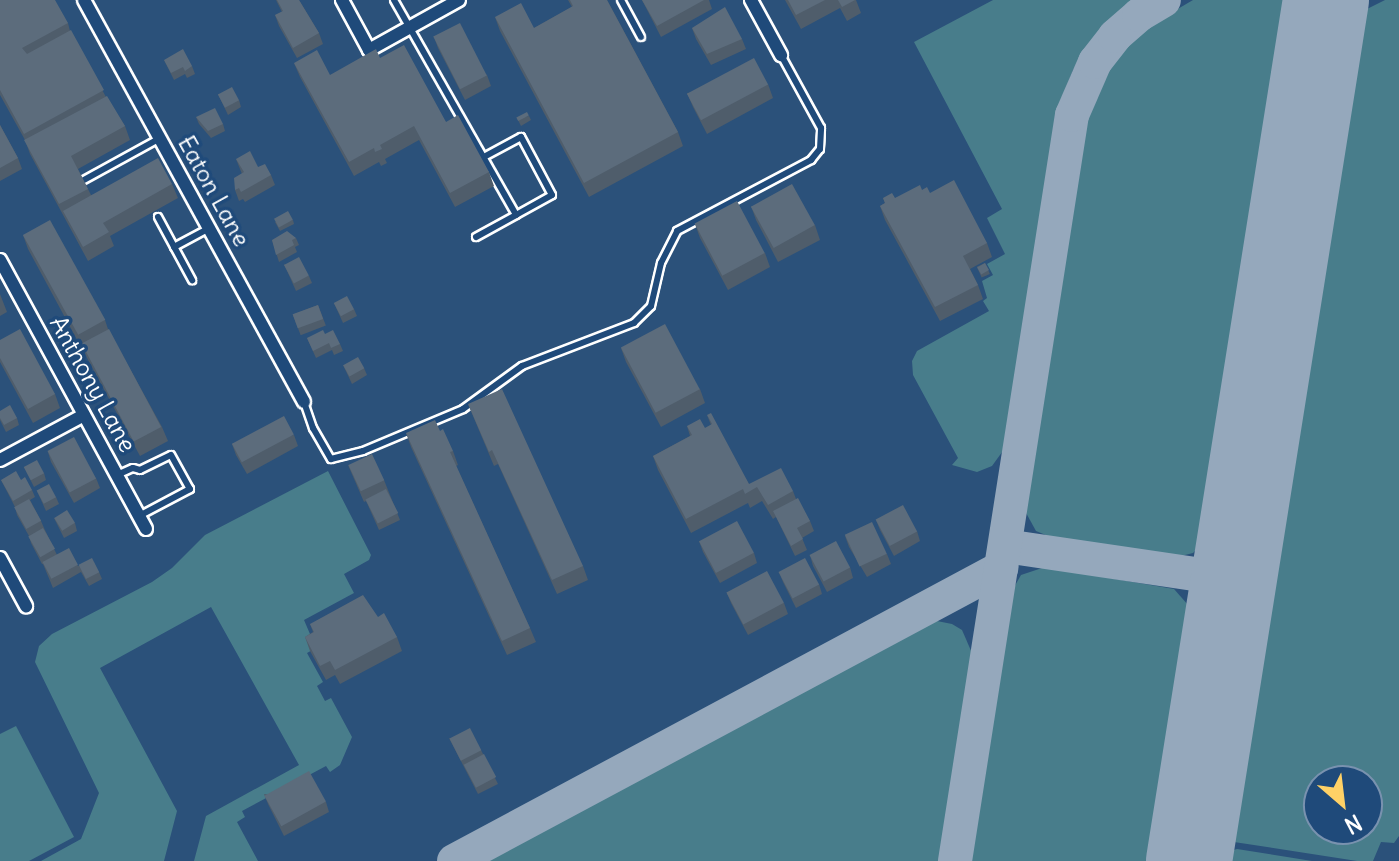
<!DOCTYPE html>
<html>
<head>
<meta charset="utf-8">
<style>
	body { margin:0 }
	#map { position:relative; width:1399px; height:861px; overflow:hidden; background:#2b517a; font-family:Delius,sans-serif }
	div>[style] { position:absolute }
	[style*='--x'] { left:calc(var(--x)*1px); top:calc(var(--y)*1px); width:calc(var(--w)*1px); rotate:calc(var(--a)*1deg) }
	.green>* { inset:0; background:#487d8b }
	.taxiway>* { height:34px; margin:-17px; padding:0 17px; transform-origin:17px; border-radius:17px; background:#95a8bc }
	.runway>* { height:86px; margin:-43px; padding:0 43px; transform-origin:43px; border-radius:43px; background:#95a8bc }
	.roads { filter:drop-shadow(2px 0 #fff) drop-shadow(-2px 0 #fff) drop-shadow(0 2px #fff) drop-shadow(0 -2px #fff) }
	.service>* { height:6px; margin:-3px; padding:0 3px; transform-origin:3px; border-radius:3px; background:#1f4a7a }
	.minor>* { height:12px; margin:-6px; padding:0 6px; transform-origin:6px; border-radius:6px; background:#1f4a7a }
	.wall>* { inset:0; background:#4f5d6b; transform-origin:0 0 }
	.building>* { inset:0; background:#5c6c7c; transform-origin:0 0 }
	span { translate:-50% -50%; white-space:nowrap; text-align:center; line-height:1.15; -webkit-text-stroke:7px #1f4a7a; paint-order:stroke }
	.street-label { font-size:24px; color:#fff }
	.north { position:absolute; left:1303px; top:765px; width:80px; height:80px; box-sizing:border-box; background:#1f4a7a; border:2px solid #7992af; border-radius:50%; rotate:152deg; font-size:22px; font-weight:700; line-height:32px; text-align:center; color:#fff }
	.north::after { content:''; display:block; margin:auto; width:28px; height:36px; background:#ffd166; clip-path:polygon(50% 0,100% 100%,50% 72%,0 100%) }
</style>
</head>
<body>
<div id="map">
	<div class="green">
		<div style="clip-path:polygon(993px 0,1135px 0,1115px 15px,1086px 49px,1073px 70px,1058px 110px,1005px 448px,992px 466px,977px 472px,952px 465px,958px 458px,913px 375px,912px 361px,917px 351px,989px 311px,983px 301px,987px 298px,982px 281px,993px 275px,987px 264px,1005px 254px,987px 218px,1002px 209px,914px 42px)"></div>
		<div style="clip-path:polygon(1193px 0,1296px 0,1212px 533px,1193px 553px,1173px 558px,1053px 538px,1036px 531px,1025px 511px,1088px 114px,1101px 81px,1125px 47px,1147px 27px)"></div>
		<div style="clip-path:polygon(evenodd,1385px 0,1399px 0,1399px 836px,1394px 843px,1381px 842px,1373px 861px,1357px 861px,1234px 842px,1224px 833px,1351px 28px,1363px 11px,1385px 0,1319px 781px,1367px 781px,1367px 829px,1319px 829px,1319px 781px)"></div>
		<div style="clip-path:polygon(328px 471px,371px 555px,369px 560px,344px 574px,354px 593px,304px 620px,316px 648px,307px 653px,323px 682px,317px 686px,325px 701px,331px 698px,352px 737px,340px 765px,330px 772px,326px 766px,242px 811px,245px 817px,237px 822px,258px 861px,194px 861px,206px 816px,299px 765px,211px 607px,100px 668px,177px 811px,164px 861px,41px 861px,81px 839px,99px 793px,35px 662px,39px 646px,52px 634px,152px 582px,172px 568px,205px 535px)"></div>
		<div style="clip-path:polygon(1045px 567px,1174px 589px,1196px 614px,1199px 623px,1161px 861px,970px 861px,1013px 589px,1021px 575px)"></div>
		<div style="clip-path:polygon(937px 621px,952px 624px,962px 630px,972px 653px,940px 861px,475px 861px,921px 626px)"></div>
		<div style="clip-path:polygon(16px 726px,74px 837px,29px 861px,0 861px,0 734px)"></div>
		<div style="clip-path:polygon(1237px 849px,1312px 861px,1220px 861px,1221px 854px)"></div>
	</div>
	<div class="taxiway">
		<div style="--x:1005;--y:546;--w:232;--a:8.4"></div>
		<div style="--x:454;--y:861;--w:621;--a:-28.18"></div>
		<div style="--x:955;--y:861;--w:755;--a:-81.09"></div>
		<div style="--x:1072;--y:115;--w:58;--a:-66.5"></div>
		<div style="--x:1095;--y:62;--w:33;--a:-52"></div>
		<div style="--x:1115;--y:36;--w:32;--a:-41"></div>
		<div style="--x:1139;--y:15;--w:29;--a:-31"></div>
	</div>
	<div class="runway">
		<div style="--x:1189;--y:861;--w:872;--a:-80.96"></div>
	</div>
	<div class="roads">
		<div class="service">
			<div style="--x:394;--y:0;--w:247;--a:60.4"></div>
			<div style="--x:516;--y:215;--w:41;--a:-29.1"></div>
			<div style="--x:552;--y:195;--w:66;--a:-118.1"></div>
			<div style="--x:521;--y:137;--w:42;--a:151.6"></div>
			<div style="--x:621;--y:0;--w:42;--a:61.6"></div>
			<div style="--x:84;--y:180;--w:87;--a:-28.9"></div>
			<div style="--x:158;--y:217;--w:72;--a:61.6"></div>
			<div style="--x:476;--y:237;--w:46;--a:-28.8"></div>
			<div style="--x:174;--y:247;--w:40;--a:-28"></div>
			<div style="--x:304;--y:402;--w:28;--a:71"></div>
			<div style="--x:313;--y:428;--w:36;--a:60"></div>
			<div style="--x:331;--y:459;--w:33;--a:-14"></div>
			<div style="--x:363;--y:451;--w:108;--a:-22.8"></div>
			<div style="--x:463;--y:409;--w:73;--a:-36.1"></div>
			<div style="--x:522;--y:366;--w:120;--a:-21"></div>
			<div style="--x:634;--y:323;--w:24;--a:-45"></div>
			<div style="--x:651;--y:306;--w:44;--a:-76.9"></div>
			<div style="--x:661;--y:263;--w:36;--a:-63"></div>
			<div style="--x:677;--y:231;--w:152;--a:-27.9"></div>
			<div style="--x:811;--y:160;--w:14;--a:-51"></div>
			<div style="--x:820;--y:149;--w:21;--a:-87"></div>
			<div style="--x:821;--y:128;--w:83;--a:-118.7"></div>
			<div style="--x:117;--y:475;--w:17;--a:-24"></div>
			<div style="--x:133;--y:468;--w:7;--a:16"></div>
			<div style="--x:140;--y:470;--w:34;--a:-26"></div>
			<div style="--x:171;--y:455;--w:39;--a:61"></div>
			<div style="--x:190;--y:489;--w:58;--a:152.1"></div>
		</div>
		<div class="minor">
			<div style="--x:84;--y:0;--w:458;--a:61.3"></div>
			<div style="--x:342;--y:0;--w:57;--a:61.6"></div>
			<div style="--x:369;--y:50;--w:103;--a:-29.1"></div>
			<div style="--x:751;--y:0;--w:63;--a:61.4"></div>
			<div style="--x:0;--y:260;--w:306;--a:61.5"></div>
			<div style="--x:0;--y:460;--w:95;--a:-28.2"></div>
			<div style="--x:0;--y:558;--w:55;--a:61.6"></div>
		</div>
	</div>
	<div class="wall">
		<div style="clip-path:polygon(0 0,68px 23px,70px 31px,106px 97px,125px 126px,130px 140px,78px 169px,91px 195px,172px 184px,178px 198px,110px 236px,114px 246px,88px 261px,30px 154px,25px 140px,0 95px)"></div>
		<div style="clip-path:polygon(276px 0,299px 0,319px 33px,323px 44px,297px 58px,279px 26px,275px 15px,282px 12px)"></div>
		<div style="clip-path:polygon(568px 0,607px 0,678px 132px,683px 146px,589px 197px,500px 31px,495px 17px,534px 28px,572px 7px)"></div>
		<div style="clip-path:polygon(642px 0,709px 0,712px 9px,661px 37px)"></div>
		<div style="clip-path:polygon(785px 0,856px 0,861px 13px,847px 21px,840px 8px,801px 29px)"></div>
		<div style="clip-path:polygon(692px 28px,742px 39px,746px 49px,711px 65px,696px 39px)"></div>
		<div style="clip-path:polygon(434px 37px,487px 75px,491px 86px,465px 100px,438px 48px)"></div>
		<div style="clip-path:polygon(380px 58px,446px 122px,489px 172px,494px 186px,455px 207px,419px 140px,385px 159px,387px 163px,381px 166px,379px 162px,354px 176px,300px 77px,294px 63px,330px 75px)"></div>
		<div style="clip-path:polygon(164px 60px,192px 66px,195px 74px,187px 78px,185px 74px,174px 80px)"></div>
		<div style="clip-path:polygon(768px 84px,773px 98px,707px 134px,693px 107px,687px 93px)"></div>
		<div style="clip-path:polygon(218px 94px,239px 100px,241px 107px,228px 115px)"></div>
		<div style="clip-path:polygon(529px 116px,531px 120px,521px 126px,517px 118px)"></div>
		<div style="clip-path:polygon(196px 117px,223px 124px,225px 131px,211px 138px,199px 124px)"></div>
		<div style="clip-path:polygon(0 125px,18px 158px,22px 169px,0 181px)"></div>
		<div style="clip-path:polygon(236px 159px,258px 167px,271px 175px,275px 185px,245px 202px,243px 199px,239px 201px,235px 190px,242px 174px)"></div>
		<div style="clip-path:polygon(922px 190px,930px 193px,987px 243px,992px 257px,970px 269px,978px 285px,983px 299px,940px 321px,885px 220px,880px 206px,885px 203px,883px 198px,895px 198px)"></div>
		<div style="clip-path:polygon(751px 206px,815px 225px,820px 240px,778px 262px,756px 220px)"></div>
		<div style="clip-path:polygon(293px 220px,294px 224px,280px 231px,275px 222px)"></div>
		<div style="clip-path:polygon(695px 224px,765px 253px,770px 267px,728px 290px,700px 238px)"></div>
		<div style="clip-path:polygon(23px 235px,105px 320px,108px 329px,162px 427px,168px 441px,140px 456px,87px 358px,83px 348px,82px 349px,28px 249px)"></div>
		<div style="clip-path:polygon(296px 238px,299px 245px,295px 247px,297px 252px,279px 262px,272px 240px)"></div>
		<div style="left:985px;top:263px;width:12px;height:9px;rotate:66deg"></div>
		<div style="clip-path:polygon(284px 264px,309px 276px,312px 283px,296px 291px)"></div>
		<div style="clip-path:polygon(0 294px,7px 312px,0 316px)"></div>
		<div style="clip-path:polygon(334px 303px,354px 309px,357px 316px,343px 323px)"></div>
		<div style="left:318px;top:305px;width:22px;height:27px;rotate:69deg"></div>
		<div style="clip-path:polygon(325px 334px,340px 344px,343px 351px,334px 355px,332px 350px,316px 358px,307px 338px)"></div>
		<div style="clip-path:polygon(0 340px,55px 394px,60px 408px,33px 423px,0 362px)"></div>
		<div style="clip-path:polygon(621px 348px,700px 389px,705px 403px,661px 427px,626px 362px)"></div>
		<div style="clip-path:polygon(343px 365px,364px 368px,367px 375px,352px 384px)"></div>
		<div style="clip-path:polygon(468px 404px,583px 566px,588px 580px,557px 594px,498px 464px,494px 466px)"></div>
		<div style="clip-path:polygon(0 411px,17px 418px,19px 425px,6px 432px,0 420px)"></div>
		<div style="clip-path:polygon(707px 415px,749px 484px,793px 491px,796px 499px,810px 521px,814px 531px,802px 538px,807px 550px,795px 556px,776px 517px,773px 519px,762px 501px,750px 508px,748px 503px,691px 533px,658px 470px,653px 456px,690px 436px,687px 426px,705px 428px,711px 425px)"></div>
		<div style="clip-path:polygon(406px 433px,453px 451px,458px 465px,456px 466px,530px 628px,536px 642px,507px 655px,411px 447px)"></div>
		<div style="clip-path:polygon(294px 435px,298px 446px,247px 474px,236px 455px,232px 444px)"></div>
		<div style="clip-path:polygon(48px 452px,96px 478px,100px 488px,74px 503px,51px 462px)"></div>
		<div style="clip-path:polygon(348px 465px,384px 480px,400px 520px,379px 530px,366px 501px,364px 502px)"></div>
		<div style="clip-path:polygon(24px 467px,44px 473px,46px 480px,34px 487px)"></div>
		<div style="clip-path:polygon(1px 480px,21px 480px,32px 490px,35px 497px,30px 500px,41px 521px,44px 528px,57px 555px,79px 566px,99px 572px,102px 579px,89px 586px,81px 572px,53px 588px,43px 564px,42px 564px,31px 543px,29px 536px,17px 515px,15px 507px)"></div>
		<div style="clip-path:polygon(37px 491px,56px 497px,59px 504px,46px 511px)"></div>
		<div style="clip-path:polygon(54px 518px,75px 523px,77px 531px,64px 538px)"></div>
		<div style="clip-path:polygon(876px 520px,917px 531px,920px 541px,894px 556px,880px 530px)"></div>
		<div style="clip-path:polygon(845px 536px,887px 554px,891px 564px,867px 577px,849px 547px)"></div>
		<div style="clip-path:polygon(699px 541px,754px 553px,757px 563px,720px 583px,703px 552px)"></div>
		<div style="clip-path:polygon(810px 555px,850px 567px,853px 578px,827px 592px,813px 566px)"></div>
		<div style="clip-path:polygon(779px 572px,819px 584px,822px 594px,796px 608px,783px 582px)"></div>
		<div style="clip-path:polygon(727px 593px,784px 603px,788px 614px,748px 635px,731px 603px)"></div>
		<div style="clip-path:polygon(378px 617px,397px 637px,402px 651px,340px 684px,335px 675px,326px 680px,310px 651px,305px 637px,313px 632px,310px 624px)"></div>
		<div style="clip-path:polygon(449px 738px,481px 750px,498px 784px,478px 794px)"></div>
		<div style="clip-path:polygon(264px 794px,326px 802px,329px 812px,284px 836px,268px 804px)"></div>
	</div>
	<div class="building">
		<div style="clip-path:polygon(0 0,55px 0,68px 23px,22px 48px,27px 54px,71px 30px,104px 90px,24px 134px,0 90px)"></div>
		<div style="clip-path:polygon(277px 0,299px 0,319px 33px,293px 48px,275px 15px,283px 11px)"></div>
		<div style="clip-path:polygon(570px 0,607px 0,678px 132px,584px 183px,495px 17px,521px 3px,534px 28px,573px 6px)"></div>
		<div style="clip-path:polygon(642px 0,704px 0,657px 26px)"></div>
		<div style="clip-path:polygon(788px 0,825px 0,796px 15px)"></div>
		<div style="clip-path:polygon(838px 0,855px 0,842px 7px)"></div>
		<div style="clip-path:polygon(725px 7px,742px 39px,707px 54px,692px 28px)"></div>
		<div style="left:460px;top:23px;width:59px;height:30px;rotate:63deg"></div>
		<div style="clip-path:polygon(404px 45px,446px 122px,458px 115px,489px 172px,450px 193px,414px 126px,380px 145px,382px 149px,375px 152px,374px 148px,349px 162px,294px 63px,317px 50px,330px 75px,376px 49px,380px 58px)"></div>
		<div style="clip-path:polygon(183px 49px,192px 66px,185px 71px,183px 67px,171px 73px,164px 60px)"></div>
		<div style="left:754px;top:58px;width:30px;height:76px;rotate:62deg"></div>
		<div style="left:232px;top:87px;width:15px;height:16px;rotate:62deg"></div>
		<div style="clip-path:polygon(107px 96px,125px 126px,71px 156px,88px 189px,59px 204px,24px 140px)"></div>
		<div style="clip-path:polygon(215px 108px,223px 124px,208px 131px,196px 117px)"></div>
		<div style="left:527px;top:112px;width:4px;height:12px;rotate:63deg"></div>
		<div style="clip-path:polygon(0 125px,18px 158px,0 168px)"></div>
		<div style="clip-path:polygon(250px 151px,258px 167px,265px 164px,271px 175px,241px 192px,239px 188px,235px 190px,234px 178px,244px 172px,236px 159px)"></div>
		<div style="clip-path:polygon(158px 158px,172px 184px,103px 223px,109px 232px,83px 247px,63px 211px)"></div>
		<div style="clip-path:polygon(954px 180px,987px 243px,963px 256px,978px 285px,935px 307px,880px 206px,885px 203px,883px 198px,892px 193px,895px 198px,920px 185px,922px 190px,927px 187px,930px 193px)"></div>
		<div style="left:792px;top:184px;width:47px;height:47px;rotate:61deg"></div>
		<div style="left:737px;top:201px;width:59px;height:48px;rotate:62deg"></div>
		<div style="left:288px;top:211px;width:10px;height:16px;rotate:61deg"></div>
		<div style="left:50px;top:220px;width:114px;height:31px;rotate:61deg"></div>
		<div style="clip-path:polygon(287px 231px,296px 238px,292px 240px,294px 245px,276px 255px,272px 240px)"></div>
		<div style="left:299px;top:257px;width:21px;height:17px;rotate:62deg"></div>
		<div style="left:985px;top:263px;width:8px;height:9px;rotate:60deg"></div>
		<div style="left:347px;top:296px;width:15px;height:15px;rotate:62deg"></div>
		<div style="left:318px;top:305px;width:15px;height:27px;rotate:70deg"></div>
		<div style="left:665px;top:324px;width:74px;height:50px;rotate:62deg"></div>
		<div style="clip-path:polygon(20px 329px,55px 394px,28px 409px,0 358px,0 340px)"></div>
		<div style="left:109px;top:329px;width:111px;height:31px;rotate:62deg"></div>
		<div style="clip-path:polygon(323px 330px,325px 334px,333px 330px,340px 344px,331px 348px,329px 343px,313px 351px,307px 338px)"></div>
		<div style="left:358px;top:357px;width:13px;height:17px;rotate:61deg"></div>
		<div style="clip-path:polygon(502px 389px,583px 566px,552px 580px,492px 450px,489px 452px,468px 404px)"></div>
		<div style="clip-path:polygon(10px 405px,17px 418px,4px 425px,0 418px,0 411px)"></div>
		<div style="clip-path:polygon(711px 413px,749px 484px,781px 468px,793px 491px,768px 505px,757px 487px,745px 494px,743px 489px,686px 519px,653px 456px,692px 435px,687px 426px,700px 419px,705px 428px,712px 424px,707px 415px)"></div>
		<div style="left:284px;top:416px;width:21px;height:59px;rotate:62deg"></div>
		<div style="clip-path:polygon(435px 420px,440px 431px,443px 429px,453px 451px,450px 452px,530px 628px,502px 641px,406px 433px)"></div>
		<div style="left:74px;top:437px;width:47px;height:30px;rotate:62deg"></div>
		<div style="left:372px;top:454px;width:29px;height:26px;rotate:65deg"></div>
		<div style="left:37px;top:460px;width:15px;height:15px;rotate:62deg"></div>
		<div style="clip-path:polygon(16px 471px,21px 480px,25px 477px,32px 490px,13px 501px,1px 480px)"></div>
		<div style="left:49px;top:484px;width:15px;height:14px;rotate:62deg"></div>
		<div style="left:386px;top:489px;width:27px;height:23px;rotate:63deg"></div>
		<div style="clip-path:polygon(798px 498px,810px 521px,797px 528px,803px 539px,791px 546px,773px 511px)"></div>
		<div style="left:29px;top:499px;width:25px;height:17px;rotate:61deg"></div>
		<div style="left:903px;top:505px;width:30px;height:31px;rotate:62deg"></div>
		<div style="left:67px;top:510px;width:15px;height:15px;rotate:58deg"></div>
		<div style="left:737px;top:521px;width:36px;height:43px;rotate:62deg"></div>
		<div style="left:872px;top:522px;width:35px;height:30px;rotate:65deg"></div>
		<div style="left:43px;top:528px;width:24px;height:17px;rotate:60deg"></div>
		<div style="left:836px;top:541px;width:30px;height:30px;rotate:62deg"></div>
		<div style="left:69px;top:548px;width:19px;height:30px;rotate:62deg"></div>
		<div style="left:92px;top:558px;width:16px;height:15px;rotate:63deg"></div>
		<div style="left:805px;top:558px;width:30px;height:30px;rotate:62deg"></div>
		<div style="left:767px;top:571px;width:36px;height:46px;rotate:62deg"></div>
		<div style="clip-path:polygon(363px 595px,378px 617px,384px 613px,397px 637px,335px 670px,330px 661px,320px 666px,305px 637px,314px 632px,310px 624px)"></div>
		<div style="left:470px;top:728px;width:25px;height:23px;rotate:63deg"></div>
		<div style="left:484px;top:754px;width:26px;height:23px;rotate:62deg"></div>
		<div style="left:309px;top:771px;width:35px;height:51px;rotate:61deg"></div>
	</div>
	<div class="street-label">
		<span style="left:214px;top:191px;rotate:61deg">Eaton Lane</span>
		<span style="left:93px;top:384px;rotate:61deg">Anthony Lane</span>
	</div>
	<div class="north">N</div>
</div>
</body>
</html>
